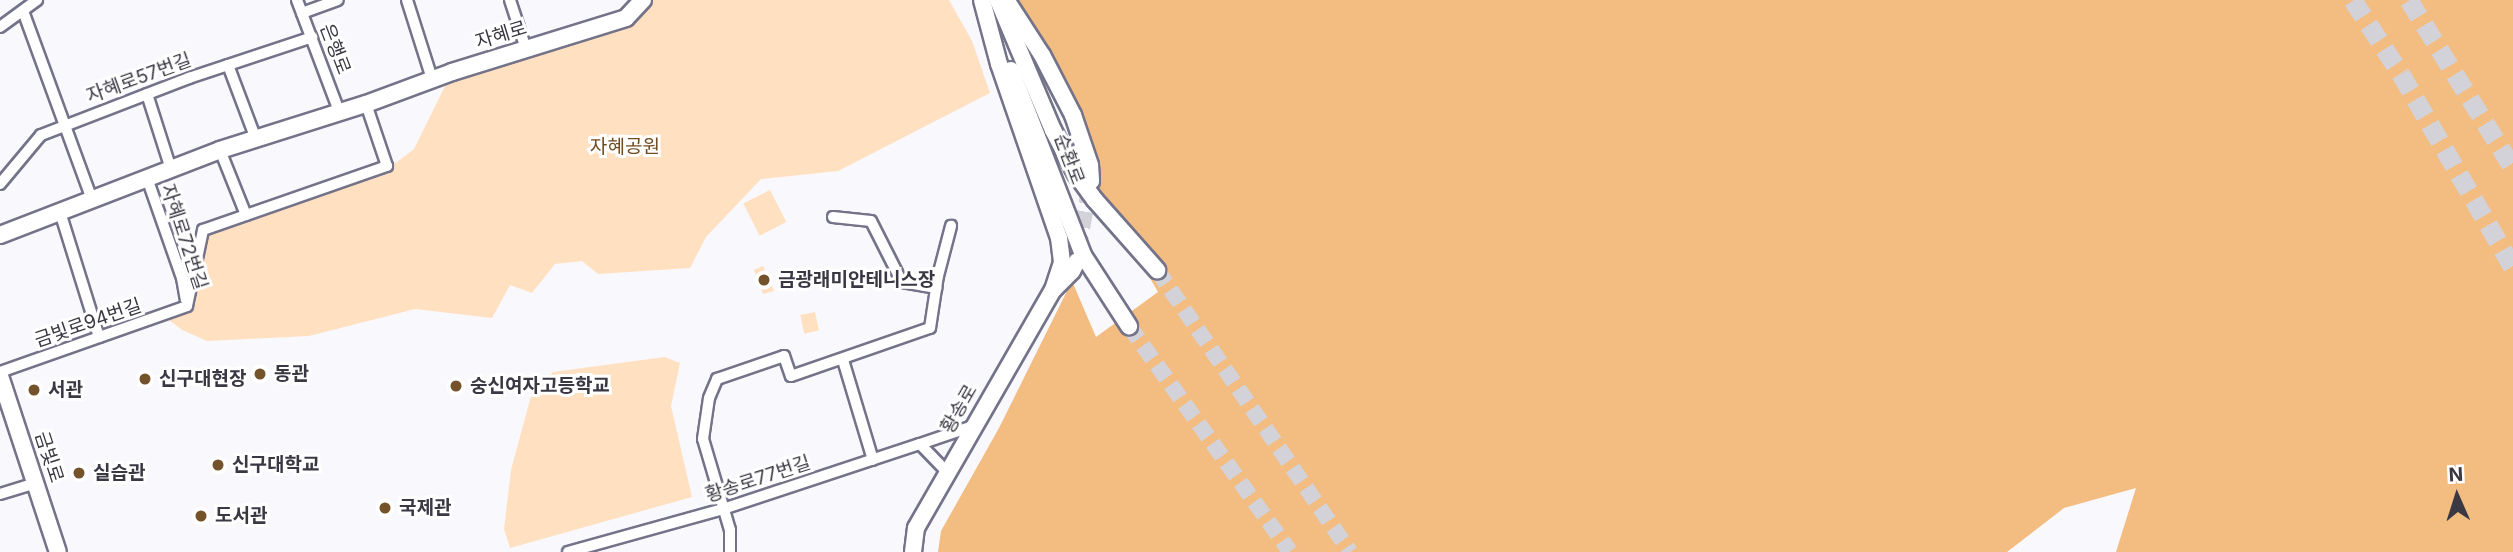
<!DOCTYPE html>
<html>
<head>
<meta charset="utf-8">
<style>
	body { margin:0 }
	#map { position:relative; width:2513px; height:552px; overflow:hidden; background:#f8f8fd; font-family:Inter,"Noto Sans KR",sans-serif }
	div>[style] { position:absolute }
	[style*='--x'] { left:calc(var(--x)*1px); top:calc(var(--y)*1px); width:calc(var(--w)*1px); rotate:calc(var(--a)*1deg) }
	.green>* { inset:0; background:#ffe0c0; transform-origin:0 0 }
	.forest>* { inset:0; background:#f3bc80 }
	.secondary-tunnel>* { height:16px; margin-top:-8px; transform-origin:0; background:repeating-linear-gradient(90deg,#d2d2d8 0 16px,transparent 0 24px) }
	.highway-tunnel>* { height:19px; margin-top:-9.5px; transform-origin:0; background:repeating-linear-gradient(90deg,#d2d2d8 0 19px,transparent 0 29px) }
	.roads { filter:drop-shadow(2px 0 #747389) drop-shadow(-2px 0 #747389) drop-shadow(0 2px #747389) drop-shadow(0 -2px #747389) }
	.street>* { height:10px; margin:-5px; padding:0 5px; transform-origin:5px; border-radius:5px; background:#fff }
	.secondary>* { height:16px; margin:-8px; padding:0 8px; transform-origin:8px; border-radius:8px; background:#fff }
	.dots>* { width:19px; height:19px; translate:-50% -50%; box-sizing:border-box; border:4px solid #fff; border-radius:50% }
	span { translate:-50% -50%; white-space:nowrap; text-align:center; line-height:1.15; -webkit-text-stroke:6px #fff; paint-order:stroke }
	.street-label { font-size:19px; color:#3a3943 }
	.park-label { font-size:19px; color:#714c20 }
	.poi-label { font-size:19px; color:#3a3943; font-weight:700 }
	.left { translate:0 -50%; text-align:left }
	.north { position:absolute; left:2422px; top:461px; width:70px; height:70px; -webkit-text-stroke:5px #fff; paint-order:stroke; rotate:357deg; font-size:19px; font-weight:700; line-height:28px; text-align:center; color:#3a3943 }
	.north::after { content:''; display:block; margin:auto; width:24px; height:32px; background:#3a3943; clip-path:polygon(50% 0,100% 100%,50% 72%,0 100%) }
</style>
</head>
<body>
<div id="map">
	<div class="green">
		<div style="clip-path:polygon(643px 0,949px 0,972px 41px,990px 93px,838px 171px,761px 179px,706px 237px,690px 268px,598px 274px,582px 261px,555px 264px,532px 293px,510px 285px,492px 318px,415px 309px,309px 336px,207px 341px,182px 330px,164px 316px,188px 308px,203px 230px,397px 162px,414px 149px,452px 72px,626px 18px)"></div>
		<div style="left:770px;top:190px;width:36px;height:30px;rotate:63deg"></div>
		<div style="clip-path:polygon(763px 266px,774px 291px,763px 294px,754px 270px)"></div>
		<div style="left:815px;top:312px;width:19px;height:15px;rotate:78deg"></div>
		<div style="clip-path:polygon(665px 357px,680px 363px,671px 406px,692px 497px,510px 548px,504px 529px,511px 470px,531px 396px,553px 372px)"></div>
	</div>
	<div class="forest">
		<div style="clip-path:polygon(1013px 0,2513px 0,2513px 552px,2116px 552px,2136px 488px,2064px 508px,2007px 552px,938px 552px,941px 531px,999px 428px,1072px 281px,1096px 337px,1158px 292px,1084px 164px)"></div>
	</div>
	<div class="secondary-tunnel">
		<div style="--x:1078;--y:251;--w:68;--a:-79.8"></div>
		<div style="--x:1157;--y:270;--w:342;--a:55.6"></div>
		<div style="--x:1129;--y:326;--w:277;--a:54.5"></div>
	</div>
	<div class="highway-tunnel">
		<div style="--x:2353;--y:0;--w:88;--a:57"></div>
		<div style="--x:2401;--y:74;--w:223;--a:59.9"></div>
		<div style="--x:2409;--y:0;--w:198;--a:58.2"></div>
	</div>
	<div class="roads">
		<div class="street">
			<div style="--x:297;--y:0;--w:119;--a:69.3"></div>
			<div style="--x:407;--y:0;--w:83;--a:72.4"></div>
			<div style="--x:510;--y:0;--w:52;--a:71.9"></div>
			<div style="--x:23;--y:11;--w:201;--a:69.9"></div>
			<div style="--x:302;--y:13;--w:38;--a:-20"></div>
			<div style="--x:0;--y:27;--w:46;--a:-36.1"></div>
			<div style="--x:228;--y:65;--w:79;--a:69.3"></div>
			<div style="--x:147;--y:94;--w:79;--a:72.3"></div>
			<div style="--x:220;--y:150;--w:70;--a:68.2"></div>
			<div style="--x:147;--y:178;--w:106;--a:70.7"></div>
			<div style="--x:182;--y:278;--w:22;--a:80"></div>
			<div style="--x:0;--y:184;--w:64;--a:-50.1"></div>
			<div style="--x:41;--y:135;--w:159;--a:-21.1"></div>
			<div style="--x:189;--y:78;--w:130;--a:-18.4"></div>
			<div style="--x:60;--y:212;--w:131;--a:72.7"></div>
			<div style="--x:833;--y:217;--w:38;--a:6"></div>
			<div style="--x:871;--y:221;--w:68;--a:63.1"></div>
			<div style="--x:902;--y:282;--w:35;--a:10"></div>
			<div style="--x:187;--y:306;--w:78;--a:-78.1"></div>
			<div style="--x:203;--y:230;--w:195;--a:-19.2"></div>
			<div style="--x:387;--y:166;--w:65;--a:-108.7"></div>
			<div style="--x:843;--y:360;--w:104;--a:73.3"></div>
			<div style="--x:0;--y:372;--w:198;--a:-19.4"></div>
			<div style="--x:920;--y:444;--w:56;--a:-18.8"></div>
			<div style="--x:0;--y:494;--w:38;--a:-17"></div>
			<div style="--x:568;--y:552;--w:161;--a:-15.5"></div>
			<div style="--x:723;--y:509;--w:207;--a:-18.3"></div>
			<div style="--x:920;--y:444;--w:39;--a:46"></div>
			<div style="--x:730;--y:552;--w:22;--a:-90"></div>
			<div style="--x:730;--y:530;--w:95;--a:-106.5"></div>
			<div style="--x:703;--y:439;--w:41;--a:-81.7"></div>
			<div style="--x:709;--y:398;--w:21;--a:-67"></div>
			<div style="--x:717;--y:379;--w:71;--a:-18.9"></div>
			<div style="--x:784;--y:356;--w:21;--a:71"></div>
			<div style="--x:791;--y:376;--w:147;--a:-19.1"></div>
			<div style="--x:930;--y:328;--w:53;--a:-81.3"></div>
			<div style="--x:938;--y:276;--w:52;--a:-75.4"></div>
		</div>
		<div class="secondary">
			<div style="--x:998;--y:0;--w:141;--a:67.1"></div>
			<div style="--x:1053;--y:130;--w:50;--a:62.4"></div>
			<div style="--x:1076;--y:174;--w:32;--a:54"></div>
			<div style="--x:1095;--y:200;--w:94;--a:48.5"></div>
			<div style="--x:1007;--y:1;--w:64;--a:57.1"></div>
			<div style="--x:1042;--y:55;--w:68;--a:62.7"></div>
			<div style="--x:1073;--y:115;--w:53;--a:71.2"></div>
			<div style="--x:1090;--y:165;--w:16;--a:86"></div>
			<div style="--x:1011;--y:70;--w:199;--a:68.7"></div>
			<div style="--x:1083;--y:255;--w:85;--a:57.1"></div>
			<div style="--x:0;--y:235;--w:236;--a:-21.1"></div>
			<div style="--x:220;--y:150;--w:153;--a:-17.5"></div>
			<div style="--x:366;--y:104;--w:92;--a:-20.4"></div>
			<div style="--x:452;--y:72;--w:182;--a:-17.2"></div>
			<div style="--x:626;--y:18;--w:25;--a:-47"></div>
			<div style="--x:1054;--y:289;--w:25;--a:-45"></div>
			<div style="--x:1072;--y:271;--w:11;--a:-63"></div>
			<div style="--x:0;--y:376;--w:185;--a:71.8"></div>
			<div style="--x:913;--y:552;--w:24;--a:-83"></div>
			<div style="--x:916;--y:528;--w:275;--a:-60.1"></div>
			<div style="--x:1053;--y:290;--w:29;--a:-72"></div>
			<div style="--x:1062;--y:262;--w:24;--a:-97"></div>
			<div style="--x:1059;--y:238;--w:184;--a:-109"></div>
			<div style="--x:999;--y:64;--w:66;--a:-104.9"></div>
		</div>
	</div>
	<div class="dots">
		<div style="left:764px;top:280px;background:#74522a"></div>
		<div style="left:260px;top:374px;background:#74522a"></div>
		<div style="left:145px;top:379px;background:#74522a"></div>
		<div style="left:456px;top:386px;background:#74522a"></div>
		<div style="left:34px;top:390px;background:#74522a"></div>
		<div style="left:218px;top:465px;background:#74522a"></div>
		<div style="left:79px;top:473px;background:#74522a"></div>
		<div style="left:385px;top:508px;background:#74522a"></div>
		<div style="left:201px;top:516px;background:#74522a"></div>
	</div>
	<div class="street-label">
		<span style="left:501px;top:35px;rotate:-17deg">자혜로</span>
		<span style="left:335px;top:49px;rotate:69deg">은행로</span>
		<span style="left:139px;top:78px;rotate:-20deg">자혜로57번길</span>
		<span style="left:1069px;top:159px;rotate:69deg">순환로</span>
		<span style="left:184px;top:237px;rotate:72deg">자혜로72번길</span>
		<span style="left:88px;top:323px;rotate:-19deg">금빛로94번길</span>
		<span style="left:959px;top:409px;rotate:-60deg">황송로</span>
		<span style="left:49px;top:457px;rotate:72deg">금빛로</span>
		<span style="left:758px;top:479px;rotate:-18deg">황송로77번길</span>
	</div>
	<div class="park-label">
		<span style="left:625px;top:147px">자혜공원</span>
	</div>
	<div class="poi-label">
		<span class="left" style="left:778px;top:280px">금광래미안테니스장</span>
		<span class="left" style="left:274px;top:374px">동관</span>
		<span class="left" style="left:159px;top:379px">신구대현장</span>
		<span class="left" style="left:470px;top:386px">숭신여자고등학교</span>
		<span class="left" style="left:48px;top:390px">서관</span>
		<span class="left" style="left:232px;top:465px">신구대학교</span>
		<span class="left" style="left:93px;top:473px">실습관</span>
		<span class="left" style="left:399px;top:508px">국제관</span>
		<span class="left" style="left:215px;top:516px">도서관</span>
	</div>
	<div class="north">N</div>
</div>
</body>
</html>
